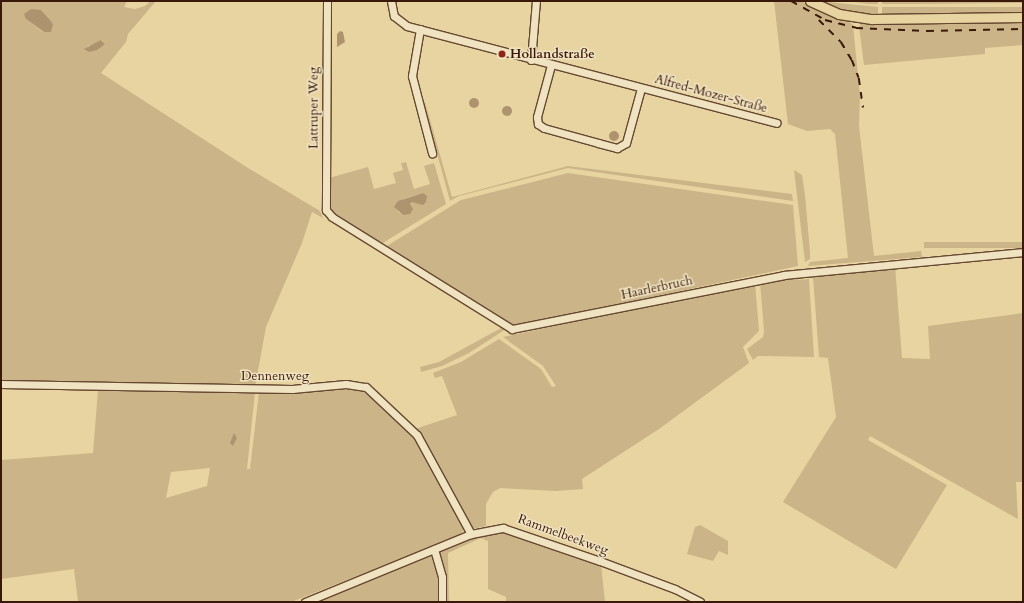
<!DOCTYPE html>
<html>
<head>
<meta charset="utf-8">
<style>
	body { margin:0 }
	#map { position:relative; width:1024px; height:603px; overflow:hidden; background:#e8d4a1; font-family:Cardo,serif }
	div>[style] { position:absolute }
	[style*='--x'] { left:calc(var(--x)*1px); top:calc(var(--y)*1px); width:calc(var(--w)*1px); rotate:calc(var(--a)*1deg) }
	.green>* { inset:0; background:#cbb487; transform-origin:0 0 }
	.water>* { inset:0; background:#ad946e }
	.round { border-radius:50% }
	.roads { filter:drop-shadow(1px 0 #664830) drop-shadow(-1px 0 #664830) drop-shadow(0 1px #664830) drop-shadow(0 -1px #664830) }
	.minor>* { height:7px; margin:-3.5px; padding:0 3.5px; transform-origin:3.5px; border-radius:3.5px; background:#f0e3c2 }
	.major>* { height:9px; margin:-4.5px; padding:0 4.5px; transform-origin:4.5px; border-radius:4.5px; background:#e8d4a1 }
	.rail>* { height:1.5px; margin-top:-0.75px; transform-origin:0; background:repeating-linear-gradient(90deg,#3b190a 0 7px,transparent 0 14px) }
	.dots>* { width:11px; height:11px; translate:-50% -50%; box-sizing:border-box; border:2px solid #f0e3c2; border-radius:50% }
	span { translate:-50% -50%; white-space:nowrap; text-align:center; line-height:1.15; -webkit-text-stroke:3px #f0e3c2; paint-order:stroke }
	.poi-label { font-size:13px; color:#3b190a; font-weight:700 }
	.left { translate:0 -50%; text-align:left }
	.street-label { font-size:13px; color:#3b190a }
	.frame { position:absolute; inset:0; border:2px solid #3b190a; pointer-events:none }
</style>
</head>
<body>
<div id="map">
	<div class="green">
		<div style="clip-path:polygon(evenodd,1px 1px,127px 1px,124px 7px,135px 9px,145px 6px,150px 1px,156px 1px,128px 34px,126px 42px,101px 73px,248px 168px,320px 211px,323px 218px,312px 212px,302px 243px,266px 327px,255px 387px,1px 383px,1px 1px,41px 10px,53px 24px,43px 32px,26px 19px,41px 10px,1px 1px,102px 40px,105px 44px,92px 51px,87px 46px,95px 45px,102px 40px)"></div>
		<div style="clip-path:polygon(774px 1px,801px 1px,833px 17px,849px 21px,853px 25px,860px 96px,859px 126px,874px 256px,921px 251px,922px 257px,808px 266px,810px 262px,848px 258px,835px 134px,830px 129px,807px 131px,788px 124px)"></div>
		<div style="clip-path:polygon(817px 1px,878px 7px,878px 17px,849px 13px)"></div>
		<div style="clip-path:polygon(847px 1px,878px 1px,878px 4px,868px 4px)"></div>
		<div style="clip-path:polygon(882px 1px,1023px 1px,1023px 3px,920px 4px,882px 4px)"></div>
		<div style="clip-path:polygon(882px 7px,1023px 7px,1023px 13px,882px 17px)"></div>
		<div style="clip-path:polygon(1023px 20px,1023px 45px,985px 48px,985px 54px,864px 65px,859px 27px,861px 23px)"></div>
		<div style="clip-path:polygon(423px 102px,425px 102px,452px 197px,568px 166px,792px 194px,793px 201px,568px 168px,459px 196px,450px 201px)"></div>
		<div style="clip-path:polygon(evenodd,406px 162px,414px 189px,430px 184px,424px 166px,434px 163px,446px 204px,378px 246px,330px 213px,329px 178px,368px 167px,374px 189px,396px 183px,393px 173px,403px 170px,401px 163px,406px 162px,423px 193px,417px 203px,412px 202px,403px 215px,397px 211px,403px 199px,423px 193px)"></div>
		<div style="clip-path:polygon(794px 170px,802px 175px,805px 195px,810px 252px,810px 259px,805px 262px)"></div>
		<div style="clip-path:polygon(568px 173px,793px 205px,798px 266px,512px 327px,382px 249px,461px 200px)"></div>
		<div style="left:1023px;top:242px;width:6px;height:99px;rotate:90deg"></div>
		<div style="clip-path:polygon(895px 265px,902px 358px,930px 359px,928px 326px,1023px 313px,1023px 482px,1016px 482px,1018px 519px,870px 436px,868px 440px,947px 485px,896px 569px,783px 502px,836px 417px,828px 358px,819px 357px,813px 277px)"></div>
		<div style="clip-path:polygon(797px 274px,798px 280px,809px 279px,814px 357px,758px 356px,753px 360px,747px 349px,763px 337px,764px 331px,760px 282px)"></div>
		<div style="clip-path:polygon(755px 283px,759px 331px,743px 347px,749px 363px,659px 429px,582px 479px,583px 489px,556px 491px,500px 488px,493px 492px,486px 504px,486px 526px,472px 529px,415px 429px,457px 415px,442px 376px,435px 378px,433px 373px,461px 362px,499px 339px,541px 369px,552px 387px,556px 386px,543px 366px,503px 337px)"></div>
		<div style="clip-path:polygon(503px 327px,506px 329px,469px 353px,442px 366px,421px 372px,420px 367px,439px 362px)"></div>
		<div style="clip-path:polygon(evenodd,358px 389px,366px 392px,397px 417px,418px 439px,464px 529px,461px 535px,291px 602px,78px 602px,74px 569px,1px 579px,1px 460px,93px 453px,98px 390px,255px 392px,247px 469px,250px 469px,259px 392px,358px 389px,210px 468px,207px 486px,166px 498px,171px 472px,210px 468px)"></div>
		<div style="clip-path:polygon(700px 525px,728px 541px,728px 555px,719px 551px,713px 561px,687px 554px,695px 527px)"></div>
		<div style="clip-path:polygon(509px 531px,601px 564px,605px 602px,506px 602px,506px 597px,488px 589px,488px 541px,481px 538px,448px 553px,449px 602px,444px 602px,439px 551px,480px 534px)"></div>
		<div style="clip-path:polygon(429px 555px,433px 556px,439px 570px,440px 602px,308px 602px)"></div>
	</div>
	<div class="water">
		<div style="clip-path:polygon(31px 9px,41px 10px,50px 20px,53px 24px,51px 32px,44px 32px,26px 19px,24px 14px)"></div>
		<div style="clip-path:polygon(340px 31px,343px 32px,345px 42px,337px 47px,337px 34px)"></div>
		<div style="clip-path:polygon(101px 40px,105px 44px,97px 50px,89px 52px,84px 49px)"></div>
		<div class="round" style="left:469px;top:98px;width:10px;height:10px"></div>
		<div class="round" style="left:502px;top:106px;width:10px;height:10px"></div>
		<div class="round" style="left:609px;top:131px;width:10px;height:10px"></div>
		<div style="clip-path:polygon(423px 193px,427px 196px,426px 202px,423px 205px,412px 202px,410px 204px,413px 209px,410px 214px,403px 215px,394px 207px,398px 201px)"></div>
		<div style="clip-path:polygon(234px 433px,237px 438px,233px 446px,230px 443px)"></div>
	</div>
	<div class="roads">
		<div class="minor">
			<div style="--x:327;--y:1;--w:209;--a:90.3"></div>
			<div style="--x:326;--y:210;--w:9;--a:49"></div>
			<div style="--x:332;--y:217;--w:212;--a:31.9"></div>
			<div style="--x:512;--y:329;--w:277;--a:-11.2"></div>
			<div style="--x:784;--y:275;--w:240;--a:-5.5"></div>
			<div style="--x:391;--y:1;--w:15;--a:79"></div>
			<div style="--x:394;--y:16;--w:16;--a:38"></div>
			<div style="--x:407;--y:26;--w:382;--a:14.7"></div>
			<div style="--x:420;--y:29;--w:48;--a:99.7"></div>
			<div style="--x:412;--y:76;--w:80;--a:75.4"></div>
			<div style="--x:531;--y:60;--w:59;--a:-85.2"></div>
			<div style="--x:551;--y:65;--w:54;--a:105.1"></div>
			<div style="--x:537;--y:117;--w:7;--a:82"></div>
			<div style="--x:538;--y:124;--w:7;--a:34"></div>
			<div style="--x:544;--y:128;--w:56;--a:15.5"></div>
			<div style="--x:598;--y:143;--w:20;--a:15"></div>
			<div style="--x:617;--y:148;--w:10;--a:-29"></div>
			<div style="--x:626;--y:143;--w:57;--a:-74.7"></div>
			<div style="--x:1;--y:384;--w:291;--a:1"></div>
			<div style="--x:292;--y:389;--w:54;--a:-5.3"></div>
			<div style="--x:346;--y:384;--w:20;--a:9"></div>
			<div style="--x:366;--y:387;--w:70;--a:43.3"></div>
			<div style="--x:417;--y:435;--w:113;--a:61.4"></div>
			<div style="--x:434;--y:549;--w:29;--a:74"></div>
			<div style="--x:442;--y:577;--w:25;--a:90"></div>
			<div style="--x:305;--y:602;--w:179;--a:-22.3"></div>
			<div style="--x:471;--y:534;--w:33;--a:-11"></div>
			<div style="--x:503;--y:528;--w:102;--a:18.8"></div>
			<div style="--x:600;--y:561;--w:80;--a:20.5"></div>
			<div style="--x:675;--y:589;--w:28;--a:27"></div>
		</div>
		<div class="major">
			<div style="--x:810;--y:1;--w:32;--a:24"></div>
			<div style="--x:839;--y:14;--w:33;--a:9"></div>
			<div style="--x:872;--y:19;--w:151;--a:-0.8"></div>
		</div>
	</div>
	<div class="rail">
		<div style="--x:791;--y:1;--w:39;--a:29"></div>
		<div style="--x:825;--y:20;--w:32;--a:14"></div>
		<div style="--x:856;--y:28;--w:71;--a:2.4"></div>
		<div style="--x:927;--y:31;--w:96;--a:-1.2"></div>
		<div style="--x:819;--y:20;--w:31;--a:45"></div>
		<div style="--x:841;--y:42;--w:21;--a:59"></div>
		<div style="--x:852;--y:60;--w:19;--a:69"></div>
		<div style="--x:859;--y:78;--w:30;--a:82"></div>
	</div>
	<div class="dots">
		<div style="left:502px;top:54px;background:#8f2418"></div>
	</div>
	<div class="poi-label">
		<span class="left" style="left:510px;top:54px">Hollandstraße</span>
	</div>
	<div class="street-label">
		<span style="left:711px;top:94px;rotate:15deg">Alfred-Mozer-Straße</span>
		<span style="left:314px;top:108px;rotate:-90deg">Lattruper Weg</span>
		<span style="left:657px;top:288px;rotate:-12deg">Haarlerbruch</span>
		<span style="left:275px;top:376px">Dennenweg</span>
		<span style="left:563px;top:535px;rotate:20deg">Rammelbeekweg</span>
	</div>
	<div class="frame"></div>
</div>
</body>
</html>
